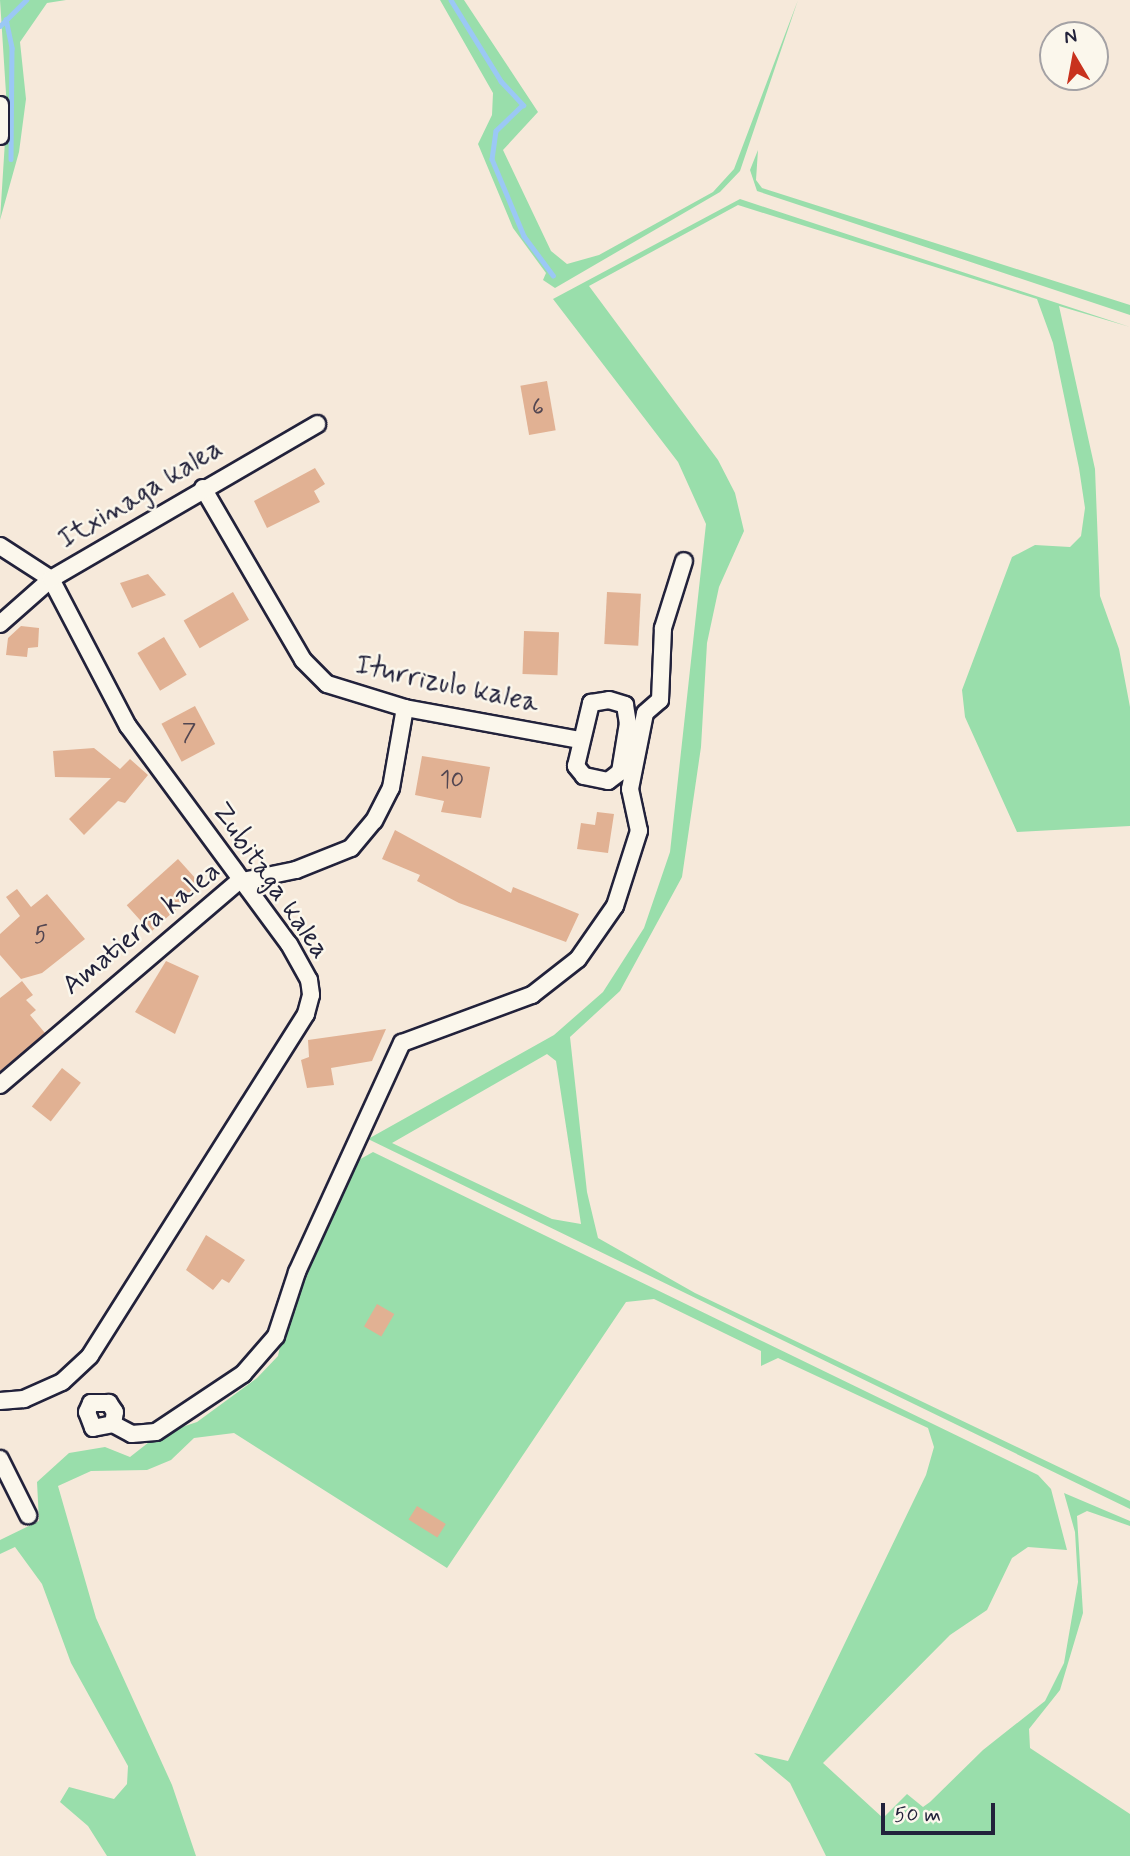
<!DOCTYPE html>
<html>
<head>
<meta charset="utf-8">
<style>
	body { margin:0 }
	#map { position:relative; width:1130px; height:1856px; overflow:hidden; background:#f6e9da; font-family:Mynerve,sans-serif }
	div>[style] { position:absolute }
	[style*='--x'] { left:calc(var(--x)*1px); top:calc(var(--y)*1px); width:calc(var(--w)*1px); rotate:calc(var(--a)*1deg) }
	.green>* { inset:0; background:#99deab }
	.stream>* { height:4.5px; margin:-2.25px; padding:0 2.25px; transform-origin:2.25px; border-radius:2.25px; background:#9bc8f5 }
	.building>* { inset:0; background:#e1b193; transform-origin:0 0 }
	.roads { filter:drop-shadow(2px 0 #22223b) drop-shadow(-2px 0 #22223b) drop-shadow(0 2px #22223b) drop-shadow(0 -2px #22223b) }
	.minor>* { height:16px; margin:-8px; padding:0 8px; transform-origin:8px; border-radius:8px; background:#fbf7ec }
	span { translate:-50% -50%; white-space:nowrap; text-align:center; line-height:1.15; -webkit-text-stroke:5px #fbf7ec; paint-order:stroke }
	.number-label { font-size:24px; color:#524651 }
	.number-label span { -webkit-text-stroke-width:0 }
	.street-label { font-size:28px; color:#22223b }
	.north { position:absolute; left:1039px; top:21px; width:70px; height:70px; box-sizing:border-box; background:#fbf7ec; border:2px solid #a4a2a5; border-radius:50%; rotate:350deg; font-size:19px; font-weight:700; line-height:28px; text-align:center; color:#22223b }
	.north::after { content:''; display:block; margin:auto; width:24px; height:32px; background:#c8321e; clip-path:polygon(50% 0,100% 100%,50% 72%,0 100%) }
	.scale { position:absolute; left:881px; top:1803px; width:114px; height:32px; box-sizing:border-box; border:4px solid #22223b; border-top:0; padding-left:9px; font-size:21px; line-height:24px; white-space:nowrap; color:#22223b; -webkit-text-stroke:5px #fbf7ec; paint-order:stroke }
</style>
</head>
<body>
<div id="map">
	<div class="green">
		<div style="clip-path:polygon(0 0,66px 0,47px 3px,20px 42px,26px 99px,19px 152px,0 220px,7px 109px)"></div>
		<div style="clip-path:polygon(440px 0,464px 0,538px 112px,503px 150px,551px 251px,567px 264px,599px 255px,713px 192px,734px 169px,798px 0,740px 171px,720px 192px,555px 288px,543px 280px,546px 273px,513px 228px,478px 144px,492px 115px,493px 93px)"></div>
		<div style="clip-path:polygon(758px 150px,756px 180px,762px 188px,1130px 305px,1130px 315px,757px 191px,750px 170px)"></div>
		<div style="clip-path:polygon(evenodd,740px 199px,1130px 327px,1059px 306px,1095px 469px,1100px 596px,1119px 649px,1130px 707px,1130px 826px,1017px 832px,965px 717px,962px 690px,1012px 557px,1035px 545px,1070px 547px,1081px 536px,1085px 508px,1079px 468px,1053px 343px,1037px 299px,738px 205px,589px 286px,718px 460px,735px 493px,744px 531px,719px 587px,707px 643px,701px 747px,682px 877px,620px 991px,570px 1037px,587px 1192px,598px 1238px,695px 1293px,1130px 1501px,1130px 1509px,368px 1139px,554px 1035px,603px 992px,644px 928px,670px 852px,706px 524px,678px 462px,553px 299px,740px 199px,547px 1054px,556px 1061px,581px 1224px,552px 1219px,392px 1143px,547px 1054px)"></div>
		<div style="clip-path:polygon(373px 1152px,1038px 1475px,1051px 1489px,1067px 1550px,1028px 1547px,1012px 1558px,987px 1610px,950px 1635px,823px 1763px,883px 1818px,907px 1794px,923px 1807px,930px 1802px,983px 1750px,1045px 1701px,1064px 1663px,1078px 1582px,1075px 1532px,1064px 1493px,1130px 1521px,1130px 1526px,1087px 1511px,1077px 1516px,1083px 1613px,1060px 1690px,1029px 1729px,1030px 1748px,1130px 1814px,1130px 1856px,826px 1856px,790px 1783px,754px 1753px,788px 1761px,926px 1475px,934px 1447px,928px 1428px,778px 1358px,761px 1366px,761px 1351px,654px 1299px,626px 1302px,447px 1568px,234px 1433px,194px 1438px,171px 1460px,147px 1470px,91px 1471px,58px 1486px,96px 1618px,172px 1785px,196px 1856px,107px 1856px,88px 1826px,60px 1802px,69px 1787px,114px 1799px,127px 1784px,128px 1766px,71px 1663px,42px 1584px,15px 1547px,0 1554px,0 1540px,39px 1521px,37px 1482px,69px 1453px,105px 1447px,130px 1457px,158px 1435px,197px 1422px,257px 1378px,278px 1356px,287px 1312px,335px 1200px,357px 1161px)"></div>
	</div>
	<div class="stream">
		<div style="--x:451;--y:0;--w:95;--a:58.3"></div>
		<div style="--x:501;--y:81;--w:33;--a:47"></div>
		<div style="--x:523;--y:105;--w:37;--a:136"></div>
		<div style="--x:496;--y:131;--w:28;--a:98"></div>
		<div style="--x:492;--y:159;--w:83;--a:67.4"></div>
		<div style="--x:524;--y:236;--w:49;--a:53.4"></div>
		<div style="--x:6;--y:19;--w:30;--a:78"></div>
		<div style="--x:12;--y:48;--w:111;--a:90.5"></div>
		<div style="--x:0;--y:26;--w:37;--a:-45"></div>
	</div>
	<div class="building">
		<div style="left:547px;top:381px;width:50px;height:27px;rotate:80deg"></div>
		<div style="clip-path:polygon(315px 468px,325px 484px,314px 491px,320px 502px,267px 528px,254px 501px)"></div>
		<div style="clip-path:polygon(148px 574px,166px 595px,132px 608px,120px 583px)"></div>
		<div style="left:233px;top:592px;width:32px;height:57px;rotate:60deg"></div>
		<div style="left:607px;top:592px;width:34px;height:52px;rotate:3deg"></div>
		<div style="clip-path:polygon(21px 626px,39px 628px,38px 647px,28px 648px,27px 657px,6px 655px,8px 638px)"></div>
		<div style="left:524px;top:631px;width:35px;height:43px;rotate:2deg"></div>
		<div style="left:164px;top:637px;width:44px;height:31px;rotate:59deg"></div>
		<div style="left:195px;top:706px;width:43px;height:38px;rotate:62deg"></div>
		<div style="clip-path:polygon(94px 748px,120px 769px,130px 759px,148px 775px,125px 803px,118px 801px,84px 835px,69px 819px,111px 778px,55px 777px,53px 751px)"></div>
		<div style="clip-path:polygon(422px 756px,490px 767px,481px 818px,441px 812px,444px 801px,415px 795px)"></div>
		<div style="clip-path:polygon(597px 812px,614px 814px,608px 853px,577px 849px,581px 823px,595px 825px)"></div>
		<div style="clip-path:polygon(395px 830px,511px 893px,513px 887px,579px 914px,566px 942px,459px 903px,417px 881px,420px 875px,382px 859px)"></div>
		<div style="left:178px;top:859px;width:36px;height:69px;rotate:48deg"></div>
		<div style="clip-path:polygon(17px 889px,31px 907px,47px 894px,85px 939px,42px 973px,21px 979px,0 955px,0 934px,20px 916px,6px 897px)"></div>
		<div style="clip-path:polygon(166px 961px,199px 976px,175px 1034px,135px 1012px)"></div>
		<div style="clip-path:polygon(22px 981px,33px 995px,26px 1000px,36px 1010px,30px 1015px,45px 1033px,0 1071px,0 998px)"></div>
		<div style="clip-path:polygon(386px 1029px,372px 1061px,331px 1068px,334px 1085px,307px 1088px,301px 1060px,309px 1057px,308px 1040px)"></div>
		<div style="left:62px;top:1068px;width:24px;height:49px;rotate:38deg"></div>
		<div style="clip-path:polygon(206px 1235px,245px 1260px,229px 1283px,222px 1279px,213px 1290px,186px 1270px)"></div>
		<div style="left:377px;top:1304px;width:20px;height:26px;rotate:30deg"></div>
		<div style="left:417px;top:1506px;width:34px;height:16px;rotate:32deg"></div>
	</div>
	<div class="roads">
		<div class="minor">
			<div style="--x:0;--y:105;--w:31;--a:90"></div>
			<div style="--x:203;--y:488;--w:199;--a:59.8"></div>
			<div style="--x:303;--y:660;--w:34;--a:45"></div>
			<div style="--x:327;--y:684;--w:82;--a:17.1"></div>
			<div style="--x:405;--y:708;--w:177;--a:10.4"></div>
			<div style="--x:0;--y:546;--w:61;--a:32.9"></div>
			<div style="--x:51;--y:579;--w:166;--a:62.4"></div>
			<div style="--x:128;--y:726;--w:271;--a:53.6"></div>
			<div style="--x:289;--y:944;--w:41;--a:60.9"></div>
			<div style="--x:309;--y:980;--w:15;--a:82"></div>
			<div style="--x:311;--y:995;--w:20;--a:105"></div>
			<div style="--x:306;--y:1014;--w:404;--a:122.3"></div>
			<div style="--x:90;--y:1356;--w:38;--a:137"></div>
			<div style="--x:62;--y:1382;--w:42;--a:155.9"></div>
			<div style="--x:24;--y:1399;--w:24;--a:175"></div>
			<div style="--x:0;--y:624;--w:68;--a:-41.4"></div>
			<div style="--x:51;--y:579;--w:308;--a:-30.2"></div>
			<div style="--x:609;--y:700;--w:17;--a:17"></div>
			<div style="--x:625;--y:705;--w:18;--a:81"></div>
			<div style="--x:628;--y:723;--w:50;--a:99.3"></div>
			<div style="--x:620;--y:772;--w:15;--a:143"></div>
			<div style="--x:608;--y:781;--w:25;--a:-168"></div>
			<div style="--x:584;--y:776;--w:13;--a:-129"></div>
			<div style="--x:576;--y:766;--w:65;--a:-76.6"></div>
			<div style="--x:591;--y:703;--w:18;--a:-9"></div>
			<div style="--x:0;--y:1085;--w:313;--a:-40.5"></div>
			<div style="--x:238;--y:882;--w:59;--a:-11.7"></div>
			<div style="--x:296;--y:870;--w:59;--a:-21.8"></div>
			<div style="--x:351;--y:848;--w:35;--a:-50"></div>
			<div style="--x:374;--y:821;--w:37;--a:-63"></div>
			<div style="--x:391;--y:788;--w:81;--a:-80.1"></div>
			<div style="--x:113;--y:1424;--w:12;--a:-81"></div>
			<div style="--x:115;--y:1412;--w:11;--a:-124"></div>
			<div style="--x:109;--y:1403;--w:18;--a:180"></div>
			<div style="--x:91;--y:1403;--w:10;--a:114"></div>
			<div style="--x:87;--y:1412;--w:17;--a:69"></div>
			<div style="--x:93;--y:1428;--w:20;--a:-11"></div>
			<div style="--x:113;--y:1424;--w:21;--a:28"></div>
			<div style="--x:132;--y:1434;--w:24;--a:-5"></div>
			<div style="--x:156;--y:1432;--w:105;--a:-33.7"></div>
			<div style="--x:243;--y:1374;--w:50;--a:-49"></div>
			<div style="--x:276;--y:1336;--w:67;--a:-71.8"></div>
			<div style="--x:297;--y:1272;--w:252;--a:-65.4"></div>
			<div style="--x:402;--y:1043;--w:139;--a:-20.3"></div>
			<div style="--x:532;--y:995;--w:58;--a:-38"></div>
			<div style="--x:578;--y:959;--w:65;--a:-55.1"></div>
			<div style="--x:615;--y:906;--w:79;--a:-72.3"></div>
			<div style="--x:639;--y:831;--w:43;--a:-102.1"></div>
			<div style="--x:630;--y:789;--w:77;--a:-78.8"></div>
			<div style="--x:645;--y:713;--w:20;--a:-41"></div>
			<div style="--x:660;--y:700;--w:72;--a:-87.6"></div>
			<div style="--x:663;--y:628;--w:70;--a:-72.6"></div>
			<div style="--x:0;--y:1459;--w:63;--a:63.4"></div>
		</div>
	</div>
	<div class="number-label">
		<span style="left:538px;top:408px">6</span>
		<span style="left:189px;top:734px">7</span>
		<span style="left:452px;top:781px">10</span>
		<span style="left:41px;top:936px">5</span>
	</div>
	<div class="street-label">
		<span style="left:141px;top:495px;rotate:-31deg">Itxinaga kalea</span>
		<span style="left:447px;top:685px;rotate:12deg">Iturrizulo kalea</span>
		<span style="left:270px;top:881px;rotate:55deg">Zubitaga kalea</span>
		<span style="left:142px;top:929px;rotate:-39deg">Amatierra kalea</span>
	</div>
	<div class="north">N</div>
	<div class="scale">50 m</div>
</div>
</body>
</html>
